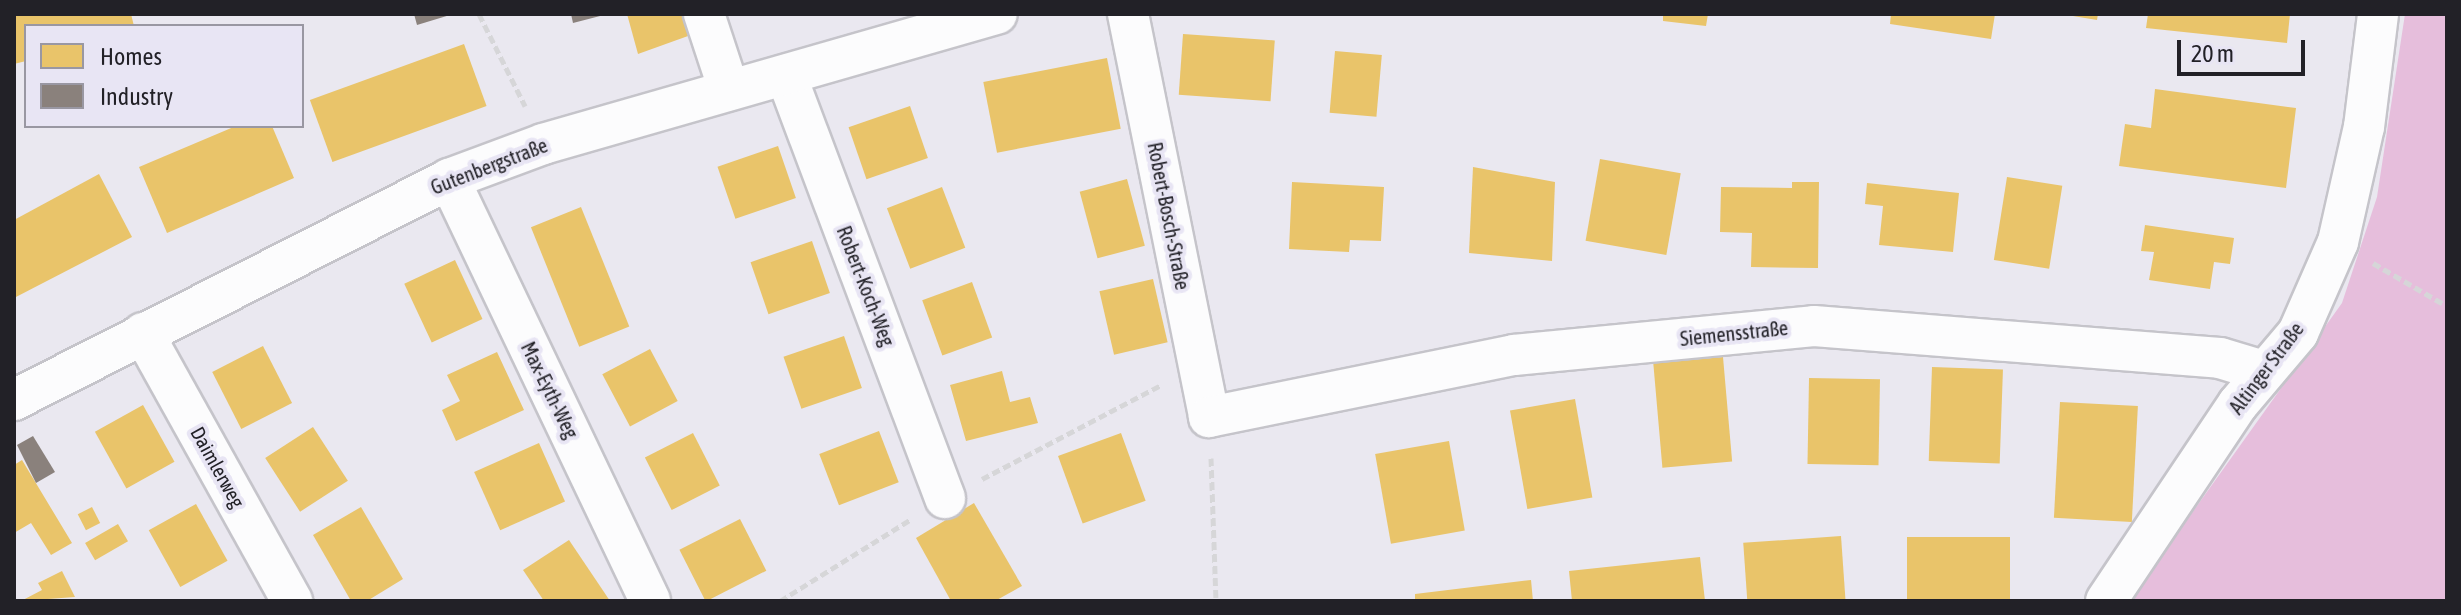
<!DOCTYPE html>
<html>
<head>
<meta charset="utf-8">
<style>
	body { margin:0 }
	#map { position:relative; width:2461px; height:615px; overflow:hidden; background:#eae8f0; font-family:"Asap Condensed",sans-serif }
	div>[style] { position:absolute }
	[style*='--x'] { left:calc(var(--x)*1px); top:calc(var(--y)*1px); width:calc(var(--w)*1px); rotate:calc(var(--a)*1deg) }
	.green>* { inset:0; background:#e6bedc }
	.homes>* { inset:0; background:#e9c46a; transform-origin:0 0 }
	.industry>* { inset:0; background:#8a817c }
	.path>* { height:5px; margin-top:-2.5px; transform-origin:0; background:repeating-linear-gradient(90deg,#d6d6d8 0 8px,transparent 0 12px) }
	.roads { filter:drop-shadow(2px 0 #c5c4ca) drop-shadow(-2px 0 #c5c4ca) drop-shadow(0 2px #c5c4ca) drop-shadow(0 -2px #c5c4ca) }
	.minor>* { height:40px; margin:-20px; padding:0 20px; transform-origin:20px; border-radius:20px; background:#fcfcfd }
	span { translate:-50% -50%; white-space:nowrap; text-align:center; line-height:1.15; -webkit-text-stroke:8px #e8e5f4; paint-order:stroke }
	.street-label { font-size:20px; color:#222127 }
	.frame { position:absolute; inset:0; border:16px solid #222127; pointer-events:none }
	.legend { position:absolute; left:24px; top:24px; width:280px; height:104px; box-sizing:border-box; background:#e8e5f4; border:2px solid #9997a2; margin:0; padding:10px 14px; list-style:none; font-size:24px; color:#222127 }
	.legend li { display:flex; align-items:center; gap:16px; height:40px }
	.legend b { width:40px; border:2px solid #9997a2 }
	.scale { position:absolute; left:2177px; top:40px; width:128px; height:36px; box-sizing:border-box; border:4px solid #222127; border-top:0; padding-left:10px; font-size:24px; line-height:28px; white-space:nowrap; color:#222127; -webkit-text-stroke:6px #e8e5f4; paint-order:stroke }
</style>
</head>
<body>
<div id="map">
	<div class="green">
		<div style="clip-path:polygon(2405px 14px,2447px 14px,2447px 601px,2129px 601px,2342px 303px,2377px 197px)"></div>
	</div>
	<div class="homes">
		<div style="clip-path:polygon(14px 14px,131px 14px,134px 26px,26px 26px,26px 61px,14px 64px)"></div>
		<div style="clip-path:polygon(627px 14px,682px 14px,688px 36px,638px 54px)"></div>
		<div style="clip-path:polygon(1663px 14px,1708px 14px,1706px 26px,1663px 21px)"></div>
		<div style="clip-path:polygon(1891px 14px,1995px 14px,1991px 39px,1890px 24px)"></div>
		<div style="clip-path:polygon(2061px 14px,2098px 14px,2097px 20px)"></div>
		<div style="clip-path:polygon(2148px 14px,2290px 14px,2287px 43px,2146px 28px)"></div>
		<div style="left:1183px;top:34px;width:92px;height:61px;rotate:4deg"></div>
		<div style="left:464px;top:44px;width:66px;height:164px;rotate:70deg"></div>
		<div style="left:1335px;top:51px;width:47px;height:62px;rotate:5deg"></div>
		<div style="left:1107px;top:58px;width:72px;height:126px;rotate:79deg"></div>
		<div style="clip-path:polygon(2155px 89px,2296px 108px,2286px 188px,2119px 166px,2125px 124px,2151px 128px)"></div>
		<div style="left:910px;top:106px;width:55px;height:65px;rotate:71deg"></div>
		<div style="clip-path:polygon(236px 126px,272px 126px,294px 178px,167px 233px,139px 167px)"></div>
		<div style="left:778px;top:146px;width:55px;height:64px;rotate:71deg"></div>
		<div style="left:1600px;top:159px;width:82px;height:83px;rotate:10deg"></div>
		<div style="clip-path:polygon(1473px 167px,1555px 182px,1552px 261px,1469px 253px)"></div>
		<div style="clip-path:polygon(99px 174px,132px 237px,14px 298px,14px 220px)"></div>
		<div style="left:2007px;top:177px;width:56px;height:84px;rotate:9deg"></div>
		<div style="left:1127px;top:179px;width:69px;height:49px;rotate:75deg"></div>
		<div style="clip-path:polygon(1292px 182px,1384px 187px,1381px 241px,1350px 240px,1349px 252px,1289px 249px)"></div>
		<div style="clip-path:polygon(1792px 182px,1819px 182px,1818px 268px,1751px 267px,1752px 233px,1720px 232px,1721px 187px,1792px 188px)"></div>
		<div style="clip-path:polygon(1867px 183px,1959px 193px,1953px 252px,1879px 245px,1883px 206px,1865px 204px)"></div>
		<div style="left:942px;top:187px;width:65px;height:59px;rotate:69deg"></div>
		<div style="left:581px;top:207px;width:129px;height:54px;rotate:68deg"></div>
		<div style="clip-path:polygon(2145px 225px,2234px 238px,2230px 264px,2214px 262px,2210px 289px,2149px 280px,2154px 252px,2141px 251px)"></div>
		<div style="left:812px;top:241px;width:55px;height:65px;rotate:71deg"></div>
		<div style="left:455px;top:260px;width:65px;height:56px;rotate:65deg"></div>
		<div style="left:1153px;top:279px;width:65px;height:55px;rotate:77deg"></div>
		<div style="left:972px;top:282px;width:59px;height:53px;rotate:70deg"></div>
		<div style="left:844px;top:336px;width:55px;height:64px;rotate:71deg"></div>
		<div style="left:263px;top:346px;width:64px;height:57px;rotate:63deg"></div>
		<div style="left:650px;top:349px;width:59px;height:54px;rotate:62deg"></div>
		<div style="clip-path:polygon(497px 352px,524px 410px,456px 441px,442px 410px,460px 401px,447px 375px)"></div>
		<div style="left:1723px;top:357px;width:105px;height:70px;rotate:85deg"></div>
		<div style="left:1932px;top:367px;width:71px;height:94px;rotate:2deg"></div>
		<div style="clip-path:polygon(1002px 371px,1010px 402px,1030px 397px,1038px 423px,966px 441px,950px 385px)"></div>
		<div style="left:1809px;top:378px;width:71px;height:86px;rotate:1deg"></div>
		<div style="left:1575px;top:399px;width:100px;height:66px;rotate:80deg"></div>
		<div style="left:2060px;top:402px;width:78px;height:116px;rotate:3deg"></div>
		<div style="left:143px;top:405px;width:65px;height:55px;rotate:61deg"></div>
		<div style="left:313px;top:427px;width:64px;height:57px;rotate:57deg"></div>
		<div style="left:879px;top:431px;width:55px;height:64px;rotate:69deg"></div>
		<div style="left:693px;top:433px;width:59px;height:54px;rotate:63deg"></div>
		<div style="left:1121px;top:433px;width:72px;height:67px;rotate:70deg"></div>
		<div style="left:1449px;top:441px;width:91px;height:75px;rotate:80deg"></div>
		<div style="left:539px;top:443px;width:64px;height:71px;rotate:66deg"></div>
		<div style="clip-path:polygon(22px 460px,72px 543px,51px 555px,31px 523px,14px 533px,14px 465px)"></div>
		<div style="clip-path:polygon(974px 503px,1022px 586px,995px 601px,951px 601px,916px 538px)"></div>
		<div style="left:196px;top:504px;width:65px;height:54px;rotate:61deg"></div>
		<div style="left:92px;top:507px;width:18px;height:16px;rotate:63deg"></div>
		<div style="clip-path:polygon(361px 507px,403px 579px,367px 601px,351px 601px,313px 535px)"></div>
		<div style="left:740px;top:519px;width:58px;height:68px;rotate:63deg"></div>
		<div style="left:118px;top:524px;width:20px;height:38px;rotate:60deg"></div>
		<div style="left:1841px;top:536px;width:65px;height:98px;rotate:86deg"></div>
		<div style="left:1907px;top:537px;width:103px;height:64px"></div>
		<div style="clip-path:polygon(569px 540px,604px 592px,610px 601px,544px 601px,523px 570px)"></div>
		<div style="clip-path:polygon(1700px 557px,1705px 601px,1572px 601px,1569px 571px)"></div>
		<div style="clip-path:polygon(62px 571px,75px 597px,21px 601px,42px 590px,38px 583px)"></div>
		<div style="clip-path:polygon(1531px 580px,1533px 601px,1415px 601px,1415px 594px)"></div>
	</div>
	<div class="industry">
		<div style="clip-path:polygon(414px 14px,450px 14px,450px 15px,417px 25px)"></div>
		<div style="clip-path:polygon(571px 14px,604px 14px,604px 15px,573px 23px)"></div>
		<div style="clip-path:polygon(33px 436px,55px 472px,36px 483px,17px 445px)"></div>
	</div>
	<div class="path">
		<div style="--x:479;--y:14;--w:103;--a:63.4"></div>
		<div style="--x:2373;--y:263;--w:86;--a:30.2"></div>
		<div style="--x:1211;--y:458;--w:143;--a:88"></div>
		<div style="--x:982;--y:479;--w:202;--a:-27.7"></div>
		<div style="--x:780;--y:601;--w:155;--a:-32"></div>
	</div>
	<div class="roads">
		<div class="minor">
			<div style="--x:704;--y:14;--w:80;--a:71.8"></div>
			<div style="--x:1128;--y:14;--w:411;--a:78.6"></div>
			<div style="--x:1209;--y:417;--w:311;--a:-11.5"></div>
			<div style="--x:1514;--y:355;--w:301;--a:-5.5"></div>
			<div style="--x:1814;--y:326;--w:407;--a:4.5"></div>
			<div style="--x:2220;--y:358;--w:45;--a:16.8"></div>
			<div style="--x:786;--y:75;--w:452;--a:69.4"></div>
			<div style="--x:449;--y:179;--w:467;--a:64.5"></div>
			<div style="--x:143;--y:333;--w:307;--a:60.9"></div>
			<div style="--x:14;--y:400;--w:488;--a:-26.9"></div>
			<div style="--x:449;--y:179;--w:100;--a:-20.4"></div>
			<div style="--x:543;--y:144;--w:472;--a:-16"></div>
			<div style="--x:2106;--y:601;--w:237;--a:-56.2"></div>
			<div style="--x:2238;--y:404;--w:93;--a:-49.8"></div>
			<div style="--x:2298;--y:333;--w:99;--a:-66.3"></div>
			<div style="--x:2338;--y:242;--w:118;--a:-77.3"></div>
			<div style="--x:2364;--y:127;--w:114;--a:-82.9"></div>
		</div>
	</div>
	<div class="street-label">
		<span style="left:489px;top:166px;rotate:-21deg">Gutenbergstraße</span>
		<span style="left:1169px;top:216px;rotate:79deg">Robert-Bosch-Straße</span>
		<span style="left:866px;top:286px;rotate:69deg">Robert-Koch-Weg</span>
		<span style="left:1734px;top:333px;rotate:-6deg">Siemensstraße</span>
		<span style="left:2266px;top:368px;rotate:-53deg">Altinger Straße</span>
		<span style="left:550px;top:390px;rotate:64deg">Max-Eyth-Weg</span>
		<span style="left:218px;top:467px;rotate:61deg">Daimlerweg</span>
	</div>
	<div class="frame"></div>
	<ul class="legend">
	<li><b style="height:22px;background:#e9c46a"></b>Homes</li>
	<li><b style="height:22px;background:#8a817c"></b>Industry</li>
	</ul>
	<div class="scale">20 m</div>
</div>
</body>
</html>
